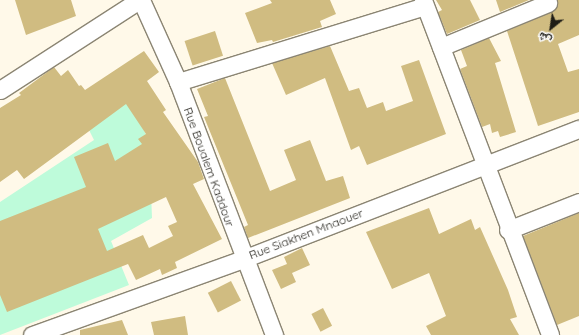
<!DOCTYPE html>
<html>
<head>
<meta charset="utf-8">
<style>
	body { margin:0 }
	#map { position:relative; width:579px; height:335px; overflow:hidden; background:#fff9e9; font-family:Quicksand,Vazirmatn,sans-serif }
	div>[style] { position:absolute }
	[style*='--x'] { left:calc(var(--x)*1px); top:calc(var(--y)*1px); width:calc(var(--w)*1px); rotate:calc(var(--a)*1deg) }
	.green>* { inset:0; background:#befbda }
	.building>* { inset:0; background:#d0bc81; transform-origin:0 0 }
	.roads { filter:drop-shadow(1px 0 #8b8573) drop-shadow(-1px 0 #8b8573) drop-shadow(0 1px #8b8573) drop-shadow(0 -1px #8b8573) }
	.minor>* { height:17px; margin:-8.5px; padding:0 8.5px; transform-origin:8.5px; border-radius:8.5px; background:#fff }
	span { translate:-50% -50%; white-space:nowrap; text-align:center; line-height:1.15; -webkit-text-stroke:3px #fff; paint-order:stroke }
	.street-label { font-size:12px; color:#1f1d16 }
	.north { position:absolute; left:531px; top:8px; width:40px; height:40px; -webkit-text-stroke:3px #fff; paint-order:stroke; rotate:210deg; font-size:11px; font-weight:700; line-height:16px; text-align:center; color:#1f1d16 }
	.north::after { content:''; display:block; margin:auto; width:14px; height:18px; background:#1f1d16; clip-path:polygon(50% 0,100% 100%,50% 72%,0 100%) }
</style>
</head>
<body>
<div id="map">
	<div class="green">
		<div style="clip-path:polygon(127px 98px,149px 140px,152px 218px,111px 241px,129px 285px,0 335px,0 202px,94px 140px,85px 122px)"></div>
	</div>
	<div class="building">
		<div style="clip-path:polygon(15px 0,71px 0,76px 16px,26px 35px)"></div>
		<div style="clip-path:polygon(270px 0,330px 0,336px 14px,320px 21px,322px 27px,273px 42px,272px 40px,257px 43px,245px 13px,272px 3px)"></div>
		<div style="clip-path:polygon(436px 0,470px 0,480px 20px,447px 34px,438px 12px,442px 10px)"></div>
		<div style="clip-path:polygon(496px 0,529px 0,500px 12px)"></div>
		<div style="clip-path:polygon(557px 0,579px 0,579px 35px,558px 44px,568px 72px,579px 69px,579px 112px,538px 126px,507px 31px,552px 12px,556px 9px)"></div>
		<div style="left:215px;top:31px;width:26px;height:32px;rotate:72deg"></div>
		<div style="clip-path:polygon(489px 38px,501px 61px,495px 63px,516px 132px,500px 137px,498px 131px,492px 133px,490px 124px,482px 127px,460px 69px,467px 66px,461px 50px)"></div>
		<div style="clip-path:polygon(330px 46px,349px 91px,359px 88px,367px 108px,383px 102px,386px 111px,413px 101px,401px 66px,419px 60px,446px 134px,367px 165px,359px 146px,351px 150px,325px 78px,286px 95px,272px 63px)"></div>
		<div style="clip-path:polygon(evenodd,144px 51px,159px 72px,147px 81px,166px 110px,163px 112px,198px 162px,204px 179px,193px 184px,222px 239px,175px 262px,177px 268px,162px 275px,160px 269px,136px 280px,128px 264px,7px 312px,0 295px,0 221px,86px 187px,74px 157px,108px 143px,115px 161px,142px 144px,138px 139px,146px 134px,126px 104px,24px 179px,17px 170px,0 182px,0 108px,21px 95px,19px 93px,54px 67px,61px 76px,68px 70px,79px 86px,81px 85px,85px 90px,144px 51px,166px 197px,177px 222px,168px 226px,173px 236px,149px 248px,143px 235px,107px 251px,98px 229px,166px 197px)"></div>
		<div style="clip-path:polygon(225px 78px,270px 191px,296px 180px,284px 150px,310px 140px,326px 181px,343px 176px,350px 198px,248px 238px,244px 227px,248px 225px,204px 117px,208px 116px,197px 89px)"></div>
		<div style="clip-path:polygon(429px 208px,439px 234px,471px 219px,475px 230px,480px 227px,508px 290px,517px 317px,510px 319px,519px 335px,431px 335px,426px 326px,446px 316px,429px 273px,392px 289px,366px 232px)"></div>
		<div style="clip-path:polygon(579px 213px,579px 316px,557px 325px,523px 236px)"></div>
		<div style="clip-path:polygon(302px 248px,310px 265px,292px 273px,296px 282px,281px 289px,272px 270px,287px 264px,284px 257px)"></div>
		<div style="left:231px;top:281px;width:22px;height:26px;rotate:63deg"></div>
		<div style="left:323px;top:308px;width:20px;height:13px;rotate:63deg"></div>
		<div style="clip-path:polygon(185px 316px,188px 335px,154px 335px,151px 322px)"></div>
		<div style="clip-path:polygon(122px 320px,128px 335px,80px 335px,80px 330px)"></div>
	</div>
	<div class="roads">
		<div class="minor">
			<div style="--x:141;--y:0;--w:90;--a:65.7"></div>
			<div style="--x:178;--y:82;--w:271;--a:69.2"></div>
			<div style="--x:423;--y:0;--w:358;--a:69.2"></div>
			<div style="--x:441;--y:47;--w:116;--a:-22.4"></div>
			<div style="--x:178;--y:82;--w:258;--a:-17.1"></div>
			<div style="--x:0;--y:90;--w:166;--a:-32.9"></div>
			<div style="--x:508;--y:230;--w:76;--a:-21.5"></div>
			<div style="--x:32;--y:335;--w:224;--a:-19.8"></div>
			<div style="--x:243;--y:259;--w:360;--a:-21.2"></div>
		</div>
	</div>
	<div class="street-label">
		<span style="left:209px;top:167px;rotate:70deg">Rue Boualem Kaddour</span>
		<span style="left:306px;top:234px;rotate:-21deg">Rue Siakhen Mnaouer</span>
	</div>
	<div class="north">ش</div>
</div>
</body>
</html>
